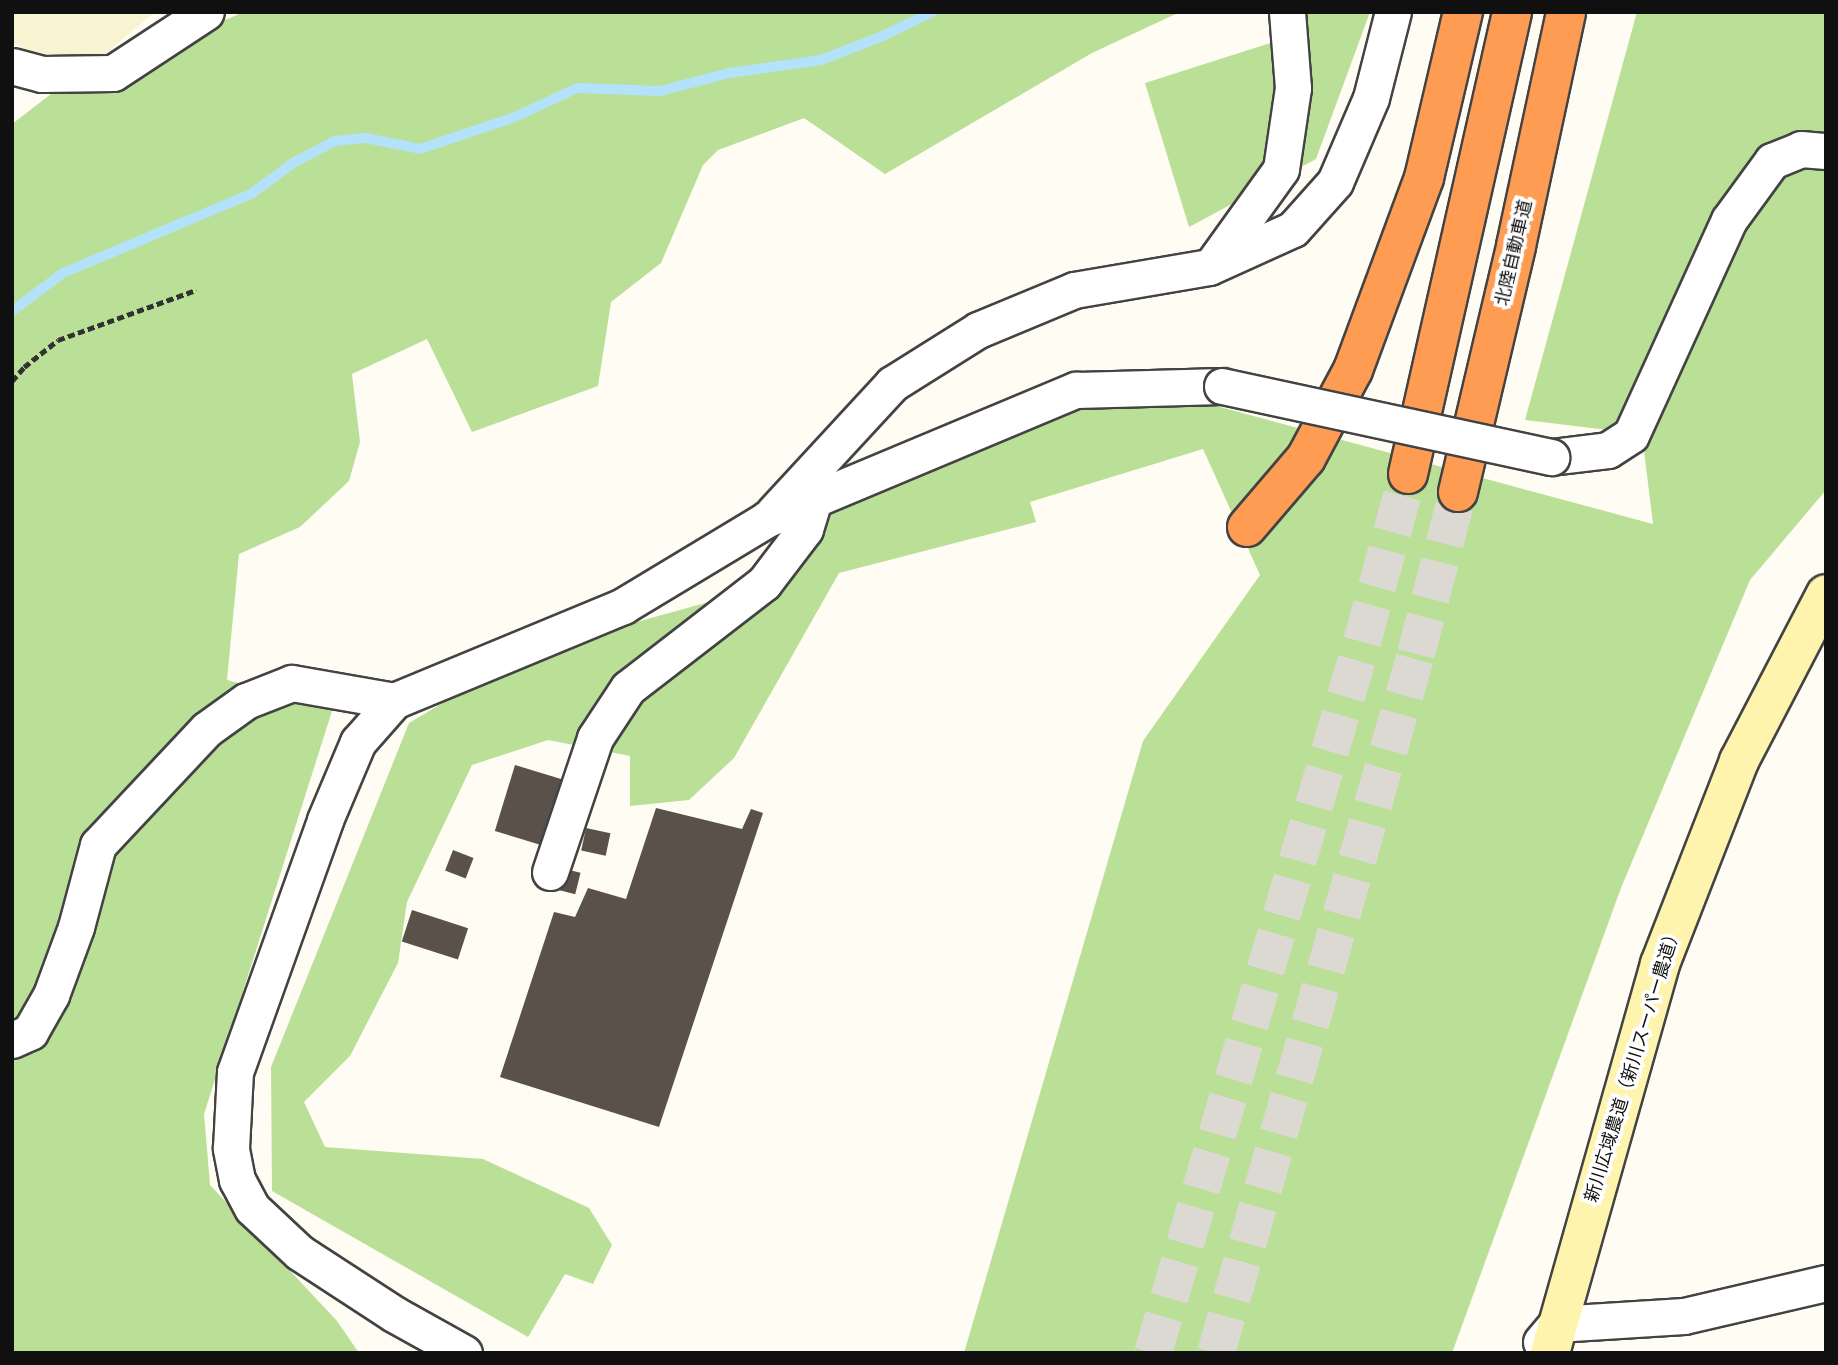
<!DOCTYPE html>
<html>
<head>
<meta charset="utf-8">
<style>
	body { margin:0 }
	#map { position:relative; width:1838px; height:1365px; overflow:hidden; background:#fffcf3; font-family:"Source Serif 4","Noto Sans JP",serif }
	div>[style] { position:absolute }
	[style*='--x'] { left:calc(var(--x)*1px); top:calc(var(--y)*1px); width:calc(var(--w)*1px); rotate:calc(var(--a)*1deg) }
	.farmland>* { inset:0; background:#f8f3d1 }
	.forest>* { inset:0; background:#badf97 }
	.stream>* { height:10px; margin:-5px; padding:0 5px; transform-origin:5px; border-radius:5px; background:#b4e2fa }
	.building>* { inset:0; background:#5a514b; transform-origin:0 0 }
	.highway-tunnel>* { height:38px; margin-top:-19px; transform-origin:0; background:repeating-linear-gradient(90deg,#dbd9d1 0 38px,transparent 0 57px) }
	.path>* { height:4.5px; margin-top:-2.25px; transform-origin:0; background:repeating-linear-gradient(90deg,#323232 0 7px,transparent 0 10.5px) }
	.roads { filter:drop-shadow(2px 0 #434343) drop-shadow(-2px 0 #434343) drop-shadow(0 2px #434343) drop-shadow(0 -2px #434343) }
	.street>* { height:35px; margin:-17.5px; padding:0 17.5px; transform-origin:17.5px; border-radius:17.5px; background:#fff }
	.secondary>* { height:38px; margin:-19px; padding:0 19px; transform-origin:19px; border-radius:19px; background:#fff4ae }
	.highway>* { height:38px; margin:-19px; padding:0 19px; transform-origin:19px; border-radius:19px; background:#fe9c53 }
	.bridges { filter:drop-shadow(2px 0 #434343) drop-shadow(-2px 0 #434343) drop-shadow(0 2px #434343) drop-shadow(0 -2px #434343) }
	.street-bridge>* { height:35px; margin:-17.5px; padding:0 17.5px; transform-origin:17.5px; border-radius:17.5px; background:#fff }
	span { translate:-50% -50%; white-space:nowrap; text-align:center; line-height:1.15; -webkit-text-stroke:7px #fff; paint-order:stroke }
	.street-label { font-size:18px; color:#101010 }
	.frame { position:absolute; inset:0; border:14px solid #101010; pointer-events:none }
</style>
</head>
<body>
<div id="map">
	<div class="farmland">
		<div style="clip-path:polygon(12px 12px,155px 12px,101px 57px,30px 53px,12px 41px)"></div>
	</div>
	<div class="forest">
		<div style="clip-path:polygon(244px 12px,1180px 12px,1092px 53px,885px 174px,804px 118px,718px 150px,703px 165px,661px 263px,611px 302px,598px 386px,472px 432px,427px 339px,352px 374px,360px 442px,349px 481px,300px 527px,239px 554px,227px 680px,333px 708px,204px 1114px,210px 1185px,337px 1321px,359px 1353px,12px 1353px,12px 124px,55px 91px)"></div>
		<div style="clip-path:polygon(1295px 12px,1370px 12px,1316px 159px,1189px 227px,1145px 83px,1299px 34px)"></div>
		<div style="clip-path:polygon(1637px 12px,1826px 12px,1826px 490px,1750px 580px,1621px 888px,1452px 1353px,964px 1353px,1143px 741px,1260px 575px,1203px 449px,1030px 502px,1036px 522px,839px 573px,734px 758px,689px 800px,630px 806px,630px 756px,548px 740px,472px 765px,407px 902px,398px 963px,350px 1056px,304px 1102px,325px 1147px,483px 1159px,589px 1208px,612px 1245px,593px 1284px,565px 1274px,528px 1337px,272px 1191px,271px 1067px,409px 723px,529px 652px,723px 598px,801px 557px,843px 479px,1098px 374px,1653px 524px,1642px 434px,1525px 420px)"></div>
	</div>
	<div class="stream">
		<div style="--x:12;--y:311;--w:64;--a:-36.7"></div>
		<div style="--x:63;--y:273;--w:204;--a:-22.8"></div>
		<div style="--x:251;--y:194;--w:52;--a:-36.4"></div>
		<div style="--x:293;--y:163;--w:47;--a:-27.6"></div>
		<div style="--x:335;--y:141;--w:31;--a:-6"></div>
		<div style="--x:366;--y:138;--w:55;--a:11.5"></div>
		<div style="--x:420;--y:149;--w:100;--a:-18.6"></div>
		<div style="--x:515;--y:117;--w:68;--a:-25.1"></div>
		<div style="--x:577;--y:88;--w:83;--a:2.1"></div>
		<div style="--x:660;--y:91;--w:71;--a:-14.6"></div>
		<div style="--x:729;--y:73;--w:93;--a:-8"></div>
		<div style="--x:821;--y:60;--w:66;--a:-21.2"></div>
		<div style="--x:883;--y:36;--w:55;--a:-26.1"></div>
	</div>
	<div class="building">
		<div style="left:515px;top:765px;width:55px;height:69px;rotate:17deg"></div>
		<div style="clip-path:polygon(656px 808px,742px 829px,751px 809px,763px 813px,659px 1127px,500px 1077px,554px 912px,575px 917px,588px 888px,626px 899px)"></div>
		<div style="left:586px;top:828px;width:25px;height:23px;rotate:12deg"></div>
		<div style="left:453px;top:850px;width:22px;height:22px;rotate:21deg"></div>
		<div style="left:565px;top:869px;width:16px;height:22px;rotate:14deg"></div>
		<div style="left:412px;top:910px;width:59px;height:33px;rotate:18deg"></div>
	</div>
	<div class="highway-tunnel">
		<div style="--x:1153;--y:1353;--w:741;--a:-73.62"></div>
		<div style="--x:1362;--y:642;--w:174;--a:-74.7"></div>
		<div style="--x:1216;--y:1353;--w:727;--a:-74.03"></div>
		<div style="--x:1416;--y:654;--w:167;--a:-75.5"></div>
	</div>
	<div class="path">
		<div style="--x:12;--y:381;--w:18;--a:-49"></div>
		<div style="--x:24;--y:367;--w:43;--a:-38.5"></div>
		<div style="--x:58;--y:340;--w:147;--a:-19.9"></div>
	</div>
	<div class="roads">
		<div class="street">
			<div style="--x:12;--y:66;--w:31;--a:15"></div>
			<div style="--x:42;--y:74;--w:71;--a:-0.8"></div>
			<div style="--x:113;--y:73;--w:111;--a:-33.3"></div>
			<div style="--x:1212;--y:265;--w:118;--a:-54.3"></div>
			<div style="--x:1281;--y:169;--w:82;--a:-81.6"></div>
			<div style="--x:1293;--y:88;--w:76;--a:-94.5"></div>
			<div style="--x:1551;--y:457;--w:57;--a:-7"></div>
			<div style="--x:1608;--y:450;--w:27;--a:-33"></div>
			<div style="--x:1631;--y:435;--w:236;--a:-65.5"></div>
			<div style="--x:1729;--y:220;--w:73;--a:-53.9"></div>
			<div style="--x:1772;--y:161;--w:31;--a:-22"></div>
			<div style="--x:1801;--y:149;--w:25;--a:5"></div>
			<div style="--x:774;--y:512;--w:174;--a:-47.3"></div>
			<div style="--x:892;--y:384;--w:102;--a:-32.1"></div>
			<div style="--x:978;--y:330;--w:104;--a:-22.6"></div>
			<div style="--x:1074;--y:290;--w:137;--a:-9.7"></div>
			<div style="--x:1209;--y:267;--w:92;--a:-24.3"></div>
			<div style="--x:1293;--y:229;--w:63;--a:-48.2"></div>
			<div style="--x:1335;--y:182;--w:91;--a:-66.8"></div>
			<div style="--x:1371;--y:98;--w:89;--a:-75.7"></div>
			<div style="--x:550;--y:872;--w:141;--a:-71.4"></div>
			<div style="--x:595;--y:738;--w:60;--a:-56.6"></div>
			<div style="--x:628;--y:688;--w:172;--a:-37.7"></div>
			<div style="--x:764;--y:583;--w:68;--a:-52.8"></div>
			<div style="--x:805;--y:529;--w:30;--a:-73"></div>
			<div style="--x:12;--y:1040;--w:20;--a:-24"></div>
			<div style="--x:30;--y:1032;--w:43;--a:-60.4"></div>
			<div style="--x:51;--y:995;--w:72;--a:-69.8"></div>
			<div style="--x:76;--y:927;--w:85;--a:-75"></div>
			<div style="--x:98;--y:845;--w:159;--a:-46.8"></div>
			<div style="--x:207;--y:729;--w:48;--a:-35.7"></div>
			<div style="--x:246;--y:701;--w:49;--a:-21.4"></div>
			<div style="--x:292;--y:683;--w:104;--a:10"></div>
			<div style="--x:1541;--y:1342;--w:23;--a:-50"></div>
			<div style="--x:1556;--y:1324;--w:128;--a:-3.6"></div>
			<div style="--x:1684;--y:1316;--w:146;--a:-13.1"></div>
			<div style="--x:464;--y:1353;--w:80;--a:-150.9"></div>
			<div style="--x:394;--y:1314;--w:113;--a:-146.9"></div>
			<div style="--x:299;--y:1252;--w:64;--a:-136.9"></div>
			<div style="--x:252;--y:1208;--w:32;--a:-118"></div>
			<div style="--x:237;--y:1180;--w:33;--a:-101"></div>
			<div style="--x:231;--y:1148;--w:76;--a:-87"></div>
			<div style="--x:235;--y:1072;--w:268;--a:-70.3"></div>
			<div style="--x:325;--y:820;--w:85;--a:-67.1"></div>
			<div style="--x:358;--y:742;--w:55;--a:-48.7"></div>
			<div style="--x:394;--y:701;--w:248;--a:-22.5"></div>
			<div style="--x:623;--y:606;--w:168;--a:-31.1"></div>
			<div style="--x:767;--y:519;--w:335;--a:-22.7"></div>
			<div style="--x:1076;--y:390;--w:146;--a:-1.6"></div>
		</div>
		<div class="secondary">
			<div style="--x:1550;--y:1353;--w:404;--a:-74.2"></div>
			<div style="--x:1660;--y:964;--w:218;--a:-68.7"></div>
			<div style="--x:1739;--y:761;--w:188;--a:-62.5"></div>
		</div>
		<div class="highway">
			<div style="--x:1408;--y:474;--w:474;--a:-77.3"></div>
			<div style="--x:1458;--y:492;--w:253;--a:-76.7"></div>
			<div style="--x:1516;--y:246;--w:239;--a:-77.9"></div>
			<div style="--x:1247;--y:527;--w:91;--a:-49.5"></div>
			<div style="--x:1306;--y:458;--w:100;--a:-61.9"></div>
			<div style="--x:1353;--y:370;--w:205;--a:-69.7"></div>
			<div style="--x:1424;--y:178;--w:171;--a:-76.8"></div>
		</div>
	</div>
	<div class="bridges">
		<div class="street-bridge">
			<div style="--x:1222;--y:386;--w:337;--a:12.2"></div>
		</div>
	</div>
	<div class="street-label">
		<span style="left:1514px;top:253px;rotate:-77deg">北陸自動車道</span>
		<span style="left:1633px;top:1064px;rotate:-73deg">新川広域農道（新川スーパー農道）</span>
	</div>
	<div class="frame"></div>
</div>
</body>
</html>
